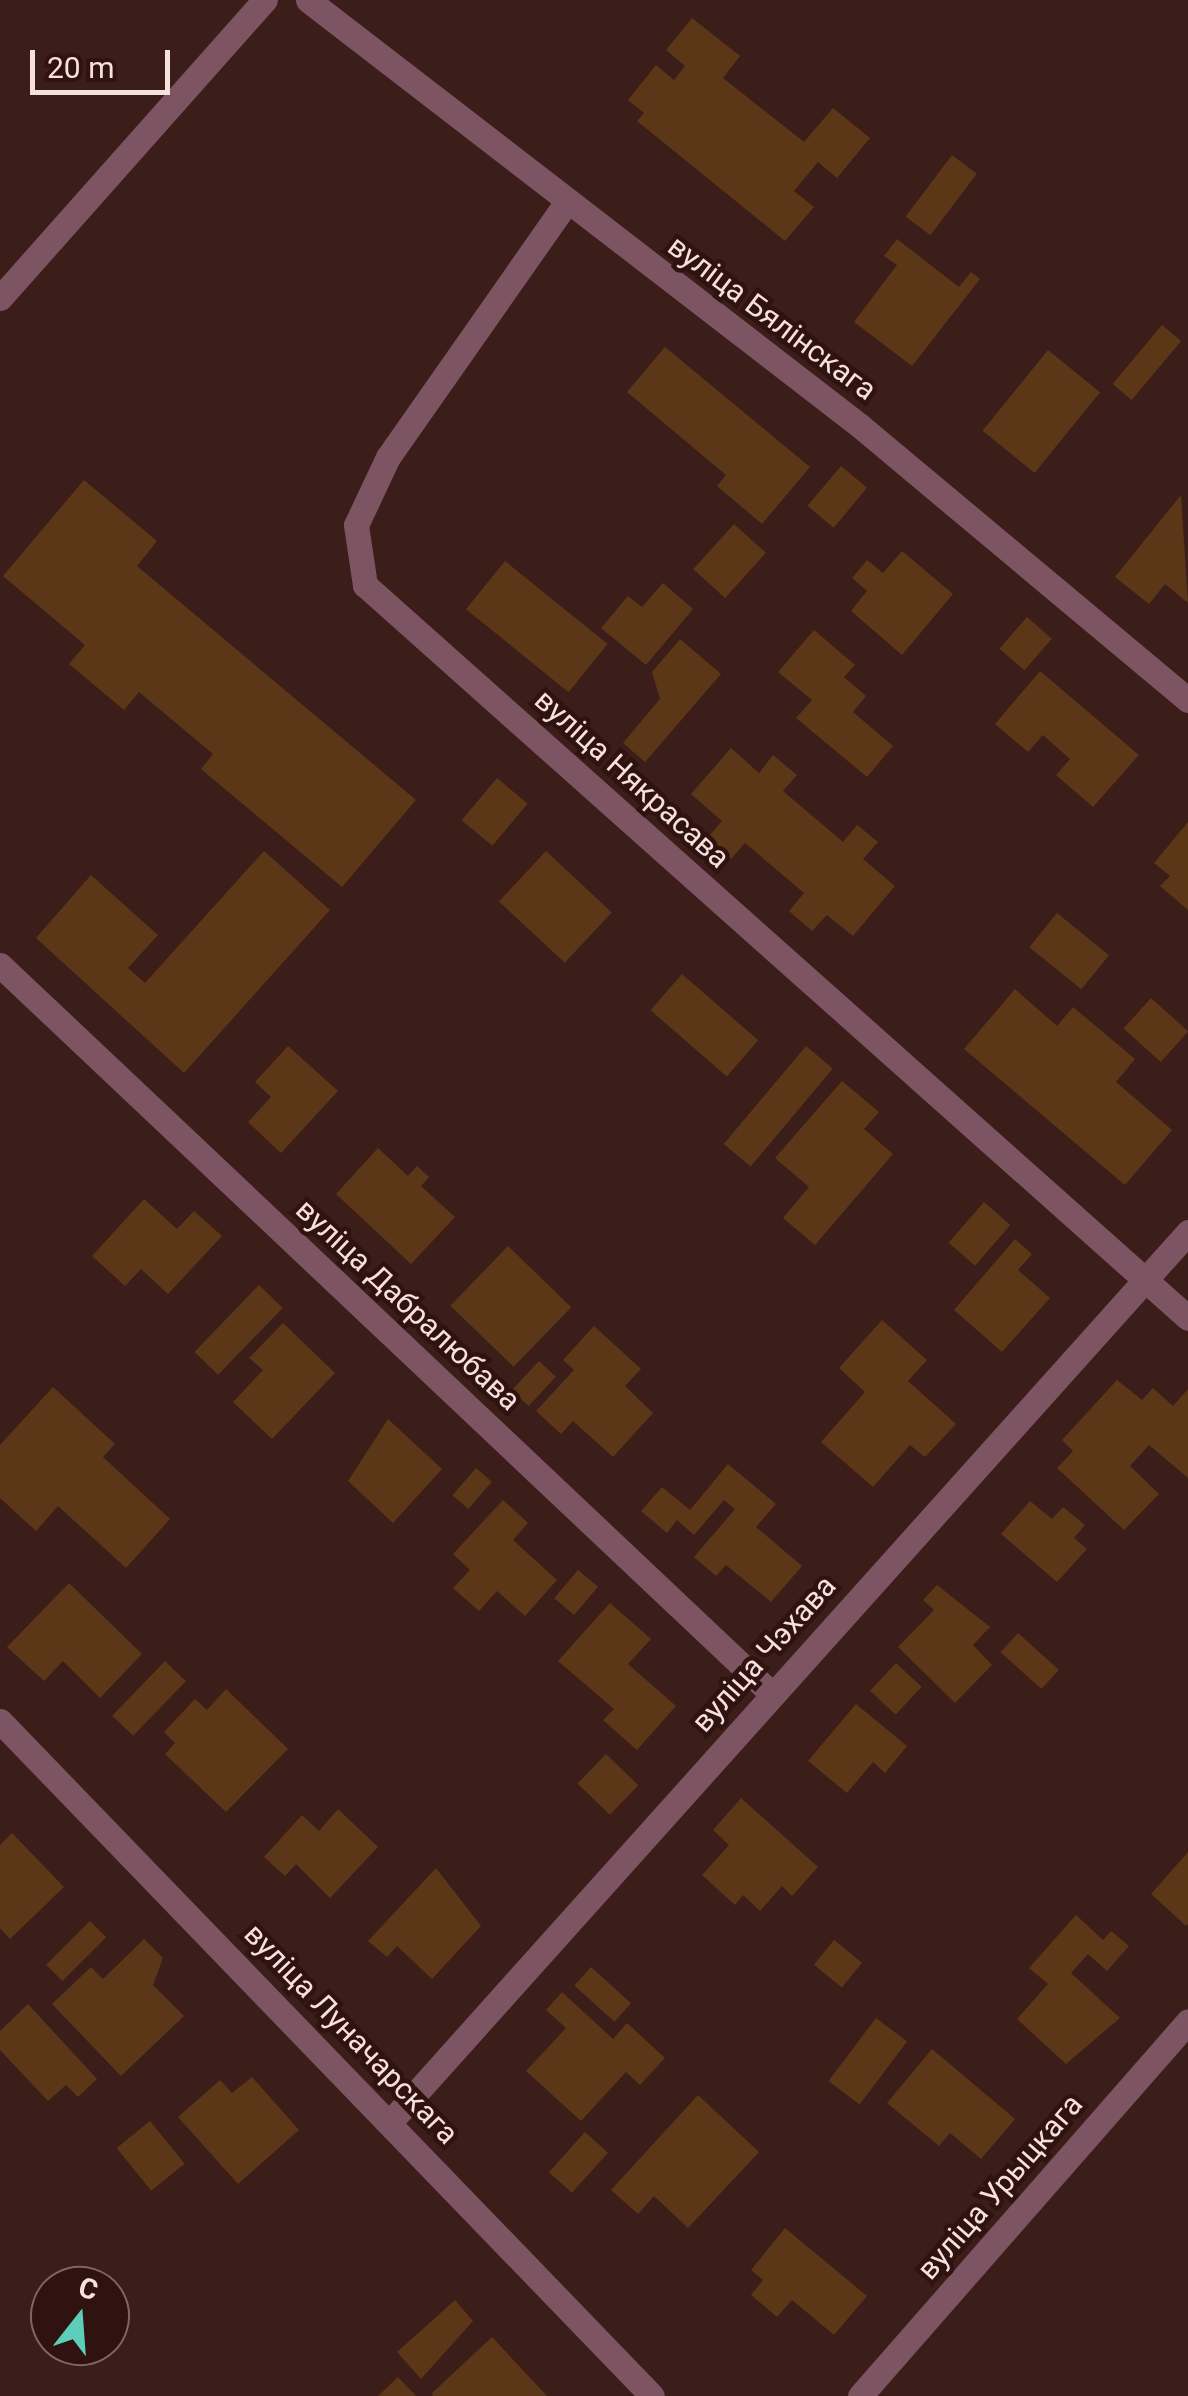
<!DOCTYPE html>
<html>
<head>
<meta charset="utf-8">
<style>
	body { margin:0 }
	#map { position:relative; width:1188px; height:2396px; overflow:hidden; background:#3b1d19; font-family:Roboto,sans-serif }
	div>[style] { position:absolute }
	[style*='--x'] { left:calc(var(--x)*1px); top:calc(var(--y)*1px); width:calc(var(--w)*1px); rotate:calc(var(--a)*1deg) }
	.building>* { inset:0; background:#5b3718; transform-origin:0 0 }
	.minor>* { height:25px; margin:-12.5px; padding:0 12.5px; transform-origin:12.5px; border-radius:12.5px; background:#7d5462 }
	span { translate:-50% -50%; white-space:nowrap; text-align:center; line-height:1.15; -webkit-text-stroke:9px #301310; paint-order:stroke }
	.street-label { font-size:30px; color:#f7e1de }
	.north { position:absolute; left:30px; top:2266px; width:100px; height:100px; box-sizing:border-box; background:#301310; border:2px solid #806562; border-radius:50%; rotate:17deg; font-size:28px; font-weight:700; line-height:40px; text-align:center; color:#f7e1de }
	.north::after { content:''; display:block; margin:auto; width:35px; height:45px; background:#5cceba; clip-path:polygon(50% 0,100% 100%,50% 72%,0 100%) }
	.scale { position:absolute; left:30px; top:50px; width:140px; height:45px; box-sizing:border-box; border:5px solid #f7e1de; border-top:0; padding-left:12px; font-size:30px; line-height:35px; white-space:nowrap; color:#f7e1de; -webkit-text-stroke:8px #301310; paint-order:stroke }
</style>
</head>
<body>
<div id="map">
	<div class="building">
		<div style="clip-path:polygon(692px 18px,740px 56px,723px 78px,804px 142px,833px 108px,870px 138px,837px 178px,818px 162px,794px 191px,814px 207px,785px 241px,637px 121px,644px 113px,628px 100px,656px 65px,674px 80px,685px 66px,666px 50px)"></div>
		<div style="left:952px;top:155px;width:31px;height:77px;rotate:37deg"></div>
		<div style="clip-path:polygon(897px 239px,959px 287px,971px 272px,980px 279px,912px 366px,854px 322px,897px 265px,884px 256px)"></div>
		<div style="left:1162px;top:325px;width:25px;height:77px;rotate:40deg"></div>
		<div style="clip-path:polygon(665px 347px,810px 467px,762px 524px,717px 486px,726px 475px,627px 392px)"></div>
		<div style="left:1048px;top:350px;width:67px;height:104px;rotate:39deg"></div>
		<div style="left:841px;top:466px;width:34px;height:52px;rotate:40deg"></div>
		<div style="clip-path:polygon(84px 480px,157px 541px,137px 566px,416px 800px,342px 887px,201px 769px,213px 754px,139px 692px,124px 710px,69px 664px,85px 645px,3px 576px)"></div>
		<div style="clip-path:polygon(1181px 495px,1188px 603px,1165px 584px,1149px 604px,1115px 577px)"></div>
		<div style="left:734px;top:524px;width:43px;height:61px;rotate:42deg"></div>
		<div style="clip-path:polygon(902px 551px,953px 594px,902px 655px,851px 611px,867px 591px,852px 578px,867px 560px,883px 573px)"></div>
		<div style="left:505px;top:561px;width:132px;height:62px;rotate:39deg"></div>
		<div style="clip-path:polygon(663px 583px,693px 609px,646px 665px,601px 628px,628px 596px,642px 607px)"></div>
		<div style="left:1027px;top:617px;width:33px;height:42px;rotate:41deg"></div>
		<div style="clip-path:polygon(814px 630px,855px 665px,844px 677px,866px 696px,853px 712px,893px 746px,867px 777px,796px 718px,812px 700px,778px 672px)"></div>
		<div style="clip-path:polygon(680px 639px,721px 674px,645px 762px,623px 743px,660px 699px,652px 672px)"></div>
		<div style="clip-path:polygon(1040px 671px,1139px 755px,1093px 807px,1056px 775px,1070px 759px,1043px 735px,1028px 752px,995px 724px)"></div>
		<div style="clip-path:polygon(731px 748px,759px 773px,773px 755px,797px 775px,783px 791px,843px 842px,857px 825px,878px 842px,863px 859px,895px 886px,853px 936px,827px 915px,812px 931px,789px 911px,804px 893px,745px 843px,731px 859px,707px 838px,722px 821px,691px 794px)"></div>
		<div style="left:497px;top:778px;width:40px;height:55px;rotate:40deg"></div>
		<div style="clip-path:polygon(1188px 822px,1188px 910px,1160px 886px,1170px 876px,1154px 863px)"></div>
		<div style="clip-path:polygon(264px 851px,330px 910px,184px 1073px,36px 938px,91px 875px,158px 935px,128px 968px,145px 983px)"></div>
		<div style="left:546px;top:851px;width:90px;height:69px;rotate:43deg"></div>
		<div style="left:1057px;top:913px;width:67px;height:44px;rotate:39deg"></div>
		<div style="left:682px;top:974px;width:101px;height:48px;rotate:41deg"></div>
		<div style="clip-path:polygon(1015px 989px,1057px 1026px,1073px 1007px,1135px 1059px,1116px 1082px,1172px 1130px,1125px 1185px,964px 1049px)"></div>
		<div style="left:1151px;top:998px;width:50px;height:41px;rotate:42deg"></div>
		<div style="clip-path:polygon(288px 1046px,338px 1091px,281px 1153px,248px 1122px,271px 1097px,255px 1082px)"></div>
		<div style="left:806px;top:1046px;width:35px;height:128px;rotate:40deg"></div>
		<div style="clip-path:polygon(842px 1081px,879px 1112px,864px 1129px,893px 1154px,815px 1245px,783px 1218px,809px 1187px,775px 1158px)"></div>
		<div style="clip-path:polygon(378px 1148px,408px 1176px,417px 1166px,429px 1177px,421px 1186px,455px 1217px,411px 1264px,336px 1194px)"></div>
		<div style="clip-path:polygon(144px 1199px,177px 1229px,194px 1211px,222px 1236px,168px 1294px,141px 1269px,125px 1286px,92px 1256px)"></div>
		<div style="left:984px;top:1202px;width:35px;height:54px;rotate:41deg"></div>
		<div style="clip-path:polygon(1015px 1239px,1032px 1254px,1018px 1270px,1050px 1298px,1002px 1352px,954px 1310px)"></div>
		<div style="left:508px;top:1246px;width:88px;height:83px;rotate:44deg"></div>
		<div style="left:259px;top:1285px;width:33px;height:93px;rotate:44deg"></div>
		<div style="clip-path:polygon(882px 1320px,927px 1360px,908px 1381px,956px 1424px,925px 1457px,910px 1445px,873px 1487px,821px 1442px,865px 1392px,839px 1368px)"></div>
		<div style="clip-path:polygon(283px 1323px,335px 1373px,272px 1439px,233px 1402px,263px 1370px,249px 1358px)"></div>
		<div style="clip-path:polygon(594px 1326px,641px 1369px,625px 1386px,653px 1413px,613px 1457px,573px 1421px,561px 1434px,536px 1411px,574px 1370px,563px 1360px)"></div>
		<div style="left:539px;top:1361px;width:23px;height:40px;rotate:43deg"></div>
		<div style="clip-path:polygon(1117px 1380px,1142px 1400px,1153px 1388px,1173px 1406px,1188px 1389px,1188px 1478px,1149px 1445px,1130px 1466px,1159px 1494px,1124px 1530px,1057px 1468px,1073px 1451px,1062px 1440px)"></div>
		<div style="clip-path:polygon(53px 1387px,115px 1444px,103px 1457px,170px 1519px,126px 1568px,58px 1506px,36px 1531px,0 1498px,0 1445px)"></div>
		<div style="clip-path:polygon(388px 1419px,442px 1469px,393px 1523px,348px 1481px)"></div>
		<div style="clip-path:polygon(728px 1464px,776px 1504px,756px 1527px,802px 1566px,771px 1602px,726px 1565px,716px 1576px,694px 1557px,735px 1509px,724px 1500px,694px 1535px,677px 1520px,667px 1533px,641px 1511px,662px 1487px,690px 1510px)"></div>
		<div style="left:476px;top:1468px;width:21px;height:36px;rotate:41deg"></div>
		<div style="clip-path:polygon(503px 1500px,528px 1523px,513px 1540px,557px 1580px,525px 1616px,497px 1591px,479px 1611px,453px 1588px,470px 1570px,453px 1554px)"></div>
		<div style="clip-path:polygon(1030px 1501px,1052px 1519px,1063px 1507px,1085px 1525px,1074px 1538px,1087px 1549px,1057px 1582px,1001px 1534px)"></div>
		<div style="left:578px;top:1570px;width:26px;height:37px;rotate:40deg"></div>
		<div style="clip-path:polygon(69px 1583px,142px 1654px,100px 1698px,63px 1661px,44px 1681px,7px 1647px)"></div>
		<div style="clip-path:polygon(937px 1585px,990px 1627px,973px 1645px,992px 1665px,955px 1703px,898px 1647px,934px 1610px,923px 1600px)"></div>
		<div style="clip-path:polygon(610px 1603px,651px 1639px,628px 1664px,676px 1706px,637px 1750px,603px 1720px,614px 1709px,558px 1661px)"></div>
		<div style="left:1018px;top:1633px;width:55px;height:26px;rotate:42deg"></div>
		<div style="left:165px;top:1661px;width:29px;height:76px;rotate:44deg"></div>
		<div style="left:896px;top:1663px;width:35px;height:38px;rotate:43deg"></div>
		<div style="clip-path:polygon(226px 1689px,288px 1749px,226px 1812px,165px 1754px,175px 1743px,164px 1732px,195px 1699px,207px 1710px)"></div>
		<div style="clip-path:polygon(856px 1704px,907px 1746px,885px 1773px,873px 1762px,847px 1793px,808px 1761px)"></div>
		<div style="left:606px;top:1754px;width:45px;height:41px;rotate:44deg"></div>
		<div style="clip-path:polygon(741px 1798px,818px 1867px,792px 1896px,782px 1886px,760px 1911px,743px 1895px,735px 1905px,702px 1875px,729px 1845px,713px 1830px)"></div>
		<div style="clip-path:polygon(338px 1809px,378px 1847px,330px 1898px,296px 1864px,285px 1876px,264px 1857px,302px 1815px,319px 1831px)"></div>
		<div style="clip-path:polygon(12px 1833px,64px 1887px,10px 1939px,0 1928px,0 1845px)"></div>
		<div style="clip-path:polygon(1188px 1852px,1188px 1924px,1186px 1926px,1151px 1894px)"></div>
		<div style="clip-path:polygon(436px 1868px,481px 1926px,432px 1979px,397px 1946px,387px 1957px,368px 1941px)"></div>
		<div style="clip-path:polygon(1076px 1915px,1103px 1940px,1111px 1931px,1129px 1946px,1107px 1971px,1088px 1954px,1071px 1973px,1120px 2018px,1066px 2064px,1017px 2019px,1048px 1984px,1029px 1968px)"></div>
		<div style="left:90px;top:1921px;width:23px;height:62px;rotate:45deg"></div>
		<div style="clip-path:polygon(144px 1939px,163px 1958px,153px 1985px,184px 2016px,121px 2076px,52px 2004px,91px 1967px,103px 1979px)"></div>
		<div style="left:834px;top:1940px;width:36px;height:32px;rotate:39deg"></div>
		<div style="left:591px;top:1967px;width:54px;height:25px;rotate:42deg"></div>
		<div style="clip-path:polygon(562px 1992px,613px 2039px,627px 2023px,665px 2058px,640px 2085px,626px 2072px,581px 2121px,526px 2071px,566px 2028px,546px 2010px)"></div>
		<div style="clip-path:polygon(28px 2004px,97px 2079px,78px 2097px,66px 2085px,48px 2101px,0 2050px,0 2031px)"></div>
		<div style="left:876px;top:2018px;width:39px;height:79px;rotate:37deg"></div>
		<div style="clip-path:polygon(932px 2049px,1015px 2119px,981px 2159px,950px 2133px,939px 2146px,887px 2103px)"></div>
		<div style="clip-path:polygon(252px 2077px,299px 2130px,238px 2184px,178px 2117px,220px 2080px,232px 2093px)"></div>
		<div style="clip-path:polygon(698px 2095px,759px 2152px,688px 2228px,654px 2196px,638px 2214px,611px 2190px)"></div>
		<div style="left:150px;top:2121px;width:55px;height:43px;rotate:51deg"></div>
		<div style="left:585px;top:2132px;width:31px;height:54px;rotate:42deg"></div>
		<div style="clip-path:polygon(785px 2228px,867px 2296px,834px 2335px,792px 2300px,777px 2317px,751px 2295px,763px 2280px,751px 2270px)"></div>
		<div style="clip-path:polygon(455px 2300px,473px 2321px,421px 2379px,397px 2352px)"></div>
		<div style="clip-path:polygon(492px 2337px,547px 2396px,433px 2396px,431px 2394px)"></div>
		<div style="clip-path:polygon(398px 2377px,416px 2396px,378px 2396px)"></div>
	</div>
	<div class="minor">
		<div style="--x:308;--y:0;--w:696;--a:37.64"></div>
		<div style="--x:859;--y:425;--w:429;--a:39.9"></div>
		<div style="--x:566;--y:203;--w:310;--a:125"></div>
		<div style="--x:388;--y:457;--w:75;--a:115.2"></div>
		<div style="--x:356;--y:525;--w:61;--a:81.5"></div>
		<div style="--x:365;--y:585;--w:1102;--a:41.69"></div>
		<div style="--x:0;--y:298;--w:399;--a:-48.4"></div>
		<div style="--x:0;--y:965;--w:1060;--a:43.36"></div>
		<div style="--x:0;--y:1721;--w:938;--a:45.99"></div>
		<div style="--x:391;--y:2121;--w:1194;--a:-48.12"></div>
		<div style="--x:860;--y:2396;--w:498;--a:-48.8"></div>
	</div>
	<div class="street-label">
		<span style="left:772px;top:318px;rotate:37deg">вуліца Бялінскага</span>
		<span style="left:632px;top:779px;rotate:42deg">вуліца Някрасава</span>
		<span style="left:408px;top:1305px;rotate:43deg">вуліца Дабралюбава</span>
		<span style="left:764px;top:1654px;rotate:-48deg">вуліца Чэхава</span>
		<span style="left:351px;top:2034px;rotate:46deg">вуліца Луначарскага</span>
		<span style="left:1000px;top:2187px;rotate:-49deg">вуліца Урыцкага</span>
	</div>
	<div class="north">С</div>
	<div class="scale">20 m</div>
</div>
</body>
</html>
